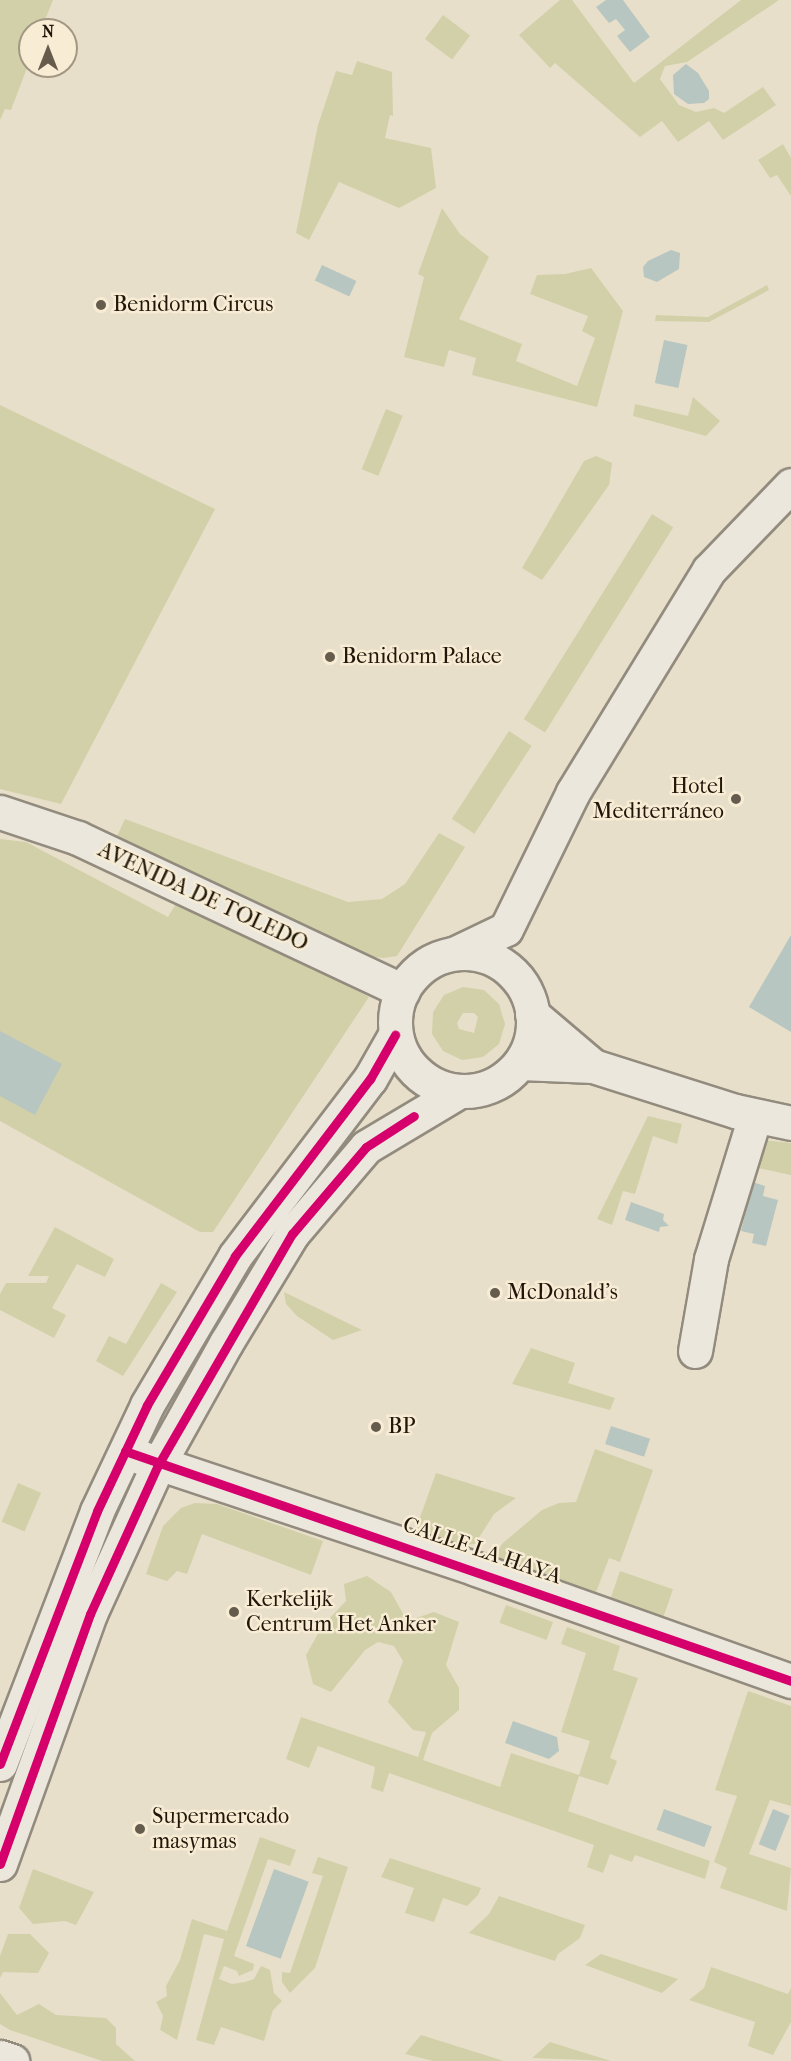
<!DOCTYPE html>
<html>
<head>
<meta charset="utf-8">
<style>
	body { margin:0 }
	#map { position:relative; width:791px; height:2061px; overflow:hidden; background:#e8dfca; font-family:"IM FELL French Canon",serif }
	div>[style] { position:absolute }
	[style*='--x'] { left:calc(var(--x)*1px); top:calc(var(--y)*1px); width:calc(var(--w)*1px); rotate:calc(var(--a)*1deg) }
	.green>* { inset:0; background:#d2d0a9; transform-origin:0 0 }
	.water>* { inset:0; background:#b7c6c0; transform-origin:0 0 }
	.roads { filter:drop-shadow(2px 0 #928b7e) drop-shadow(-2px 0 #928b7e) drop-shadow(0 2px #928b7e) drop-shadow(0 -2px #928b7e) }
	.minor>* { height:33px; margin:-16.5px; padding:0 16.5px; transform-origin:16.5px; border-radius:16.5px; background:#ebe7dd }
	.minor>.ring { margin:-16.5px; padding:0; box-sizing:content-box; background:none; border:33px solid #ebe7dd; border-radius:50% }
	.cycleway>* { height:9px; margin:-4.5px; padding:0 4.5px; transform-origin:4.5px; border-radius:4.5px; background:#d6006c }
	.dots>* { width:16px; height:16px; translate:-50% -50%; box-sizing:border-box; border:3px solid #f8edd4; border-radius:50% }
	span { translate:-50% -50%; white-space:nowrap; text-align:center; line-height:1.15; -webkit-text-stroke:5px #f8edd4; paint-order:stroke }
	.poi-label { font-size:22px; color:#201609 }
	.left { translate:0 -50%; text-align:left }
	.right { translate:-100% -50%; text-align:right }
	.street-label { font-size:22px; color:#201609 }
	.north { position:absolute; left:18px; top:18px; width:60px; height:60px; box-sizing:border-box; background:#f8edd4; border:2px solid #a29783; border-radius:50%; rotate:0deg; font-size:16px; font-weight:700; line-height:24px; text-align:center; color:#201609 }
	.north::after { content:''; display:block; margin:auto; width:21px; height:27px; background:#665c4d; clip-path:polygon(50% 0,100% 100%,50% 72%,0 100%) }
</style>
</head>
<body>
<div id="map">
	<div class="green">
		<div style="clip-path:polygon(0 0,53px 0,41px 30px,30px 30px,30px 60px,11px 110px,5px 109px,0 120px)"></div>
		<div style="clip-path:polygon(560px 0,572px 0,634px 83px,741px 0,779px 0,687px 62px,665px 66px,660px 79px,679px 105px,696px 112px,714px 108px,724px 113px,763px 87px,776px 105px,723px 140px,709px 121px,678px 142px,662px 121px,640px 137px,555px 63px,550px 68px,519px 35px)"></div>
		<div style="left:443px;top:15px;width:34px;height:30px;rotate:37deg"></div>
		<div style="clip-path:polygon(357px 61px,392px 72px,393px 116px,390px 115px,385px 138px,431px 148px,436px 188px,399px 208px,339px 182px,309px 240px,296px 233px,318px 125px,336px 71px,352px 75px)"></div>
		<div style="clip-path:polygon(783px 144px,791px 158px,791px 196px,777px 175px,770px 178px,758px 160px)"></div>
		<div style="clip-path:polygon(442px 208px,460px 234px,489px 257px,459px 319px,522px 344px,516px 361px,577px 386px,595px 338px,582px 331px,588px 316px,530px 294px,537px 275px,565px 274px,591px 268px,623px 311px,597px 407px,472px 375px,476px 358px,449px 350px,444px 367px,404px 357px,424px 277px,418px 274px)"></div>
		<div style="clip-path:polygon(767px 285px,769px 290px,709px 322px,655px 321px,656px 315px,708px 317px)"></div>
		<div style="clip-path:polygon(693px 397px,720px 421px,706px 436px,633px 416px,635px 404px,688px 416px)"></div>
		<div style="clip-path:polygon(0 405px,215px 509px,61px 804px,0 789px)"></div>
		<div style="left:386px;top:409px;width:18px;height:65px;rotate:22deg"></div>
		<div style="clip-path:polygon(596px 456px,612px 463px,609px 485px,542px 580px,522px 568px,584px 461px)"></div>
		<div style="left:652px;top:514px;width:25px;height:242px;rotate:32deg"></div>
		<div style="left:509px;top:731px;width:27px;height:105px;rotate:33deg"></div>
		<div style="clip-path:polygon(125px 819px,348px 902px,382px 899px,405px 884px,439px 833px,465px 847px,397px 956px,383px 958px,364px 956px,117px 836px)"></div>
		<div style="clip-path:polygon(0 839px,26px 842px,168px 917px,178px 900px,369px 997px,213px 1232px,200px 1232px,0 1121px)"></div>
		<div style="clip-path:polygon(evenodd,463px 987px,484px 990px,499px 1004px,505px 1024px,499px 1044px,483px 1057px,462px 1060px,443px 1051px,432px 1034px,433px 1012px,444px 995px,463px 987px,463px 1013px,474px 1013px,478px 1017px,474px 1033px,459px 1029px,457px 1023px,463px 1013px)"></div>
		<div style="clip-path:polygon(648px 1116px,682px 1124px,677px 1144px,653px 1136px,635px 1194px,623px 1191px,612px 1225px,597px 1219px)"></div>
		<div style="clip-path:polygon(763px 1140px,791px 1143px,791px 1175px,745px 1165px)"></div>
		<div style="clip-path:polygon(55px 1227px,114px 1259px,105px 1277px,77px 1264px,52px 1308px,66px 1315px,54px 1338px,0 1310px,0 1294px,6px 1283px,46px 1283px,49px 1276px,28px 1276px)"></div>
		<div style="clip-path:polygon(161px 1283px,177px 1292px,123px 1376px,96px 1361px,109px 1336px,126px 1344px)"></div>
		<div style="clip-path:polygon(284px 1292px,362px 1330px,333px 1340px,297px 1316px,286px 1304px)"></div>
		<div style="clip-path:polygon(531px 1348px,575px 1363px,568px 1383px,615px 1398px,610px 1410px,512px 1384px)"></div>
		<div style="clip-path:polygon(595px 1449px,653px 1470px,620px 1562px,609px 1558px,595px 1595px,492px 1558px,503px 1543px,542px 1510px,559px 1503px,576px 1502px)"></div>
		<div style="clip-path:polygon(436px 1473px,516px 1498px,494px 1514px,475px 1544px,456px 1545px,415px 1531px)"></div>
		<div style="left:18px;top:1483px;width:25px;height:42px;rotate:23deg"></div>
		<div style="clip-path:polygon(195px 1503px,217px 1504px,323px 1541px,311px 1575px,202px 1534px,187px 1574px,177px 1571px,167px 1581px,146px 1574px,163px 1526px,181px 1508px)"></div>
		<div style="left:620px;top:1571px;width:56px;height:31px;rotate:19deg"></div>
		<div style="clip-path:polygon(367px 1576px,391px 1592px,407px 1621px,434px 1612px,459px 1622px,446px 1665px,459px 1688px,459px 1710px,432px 1733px,423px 1760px,500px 1787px,511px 1753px,579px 1775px,590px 1741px,561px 1732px,586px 1653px,561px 1644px,567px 1627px,620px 1646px,613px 1670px,638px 1678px,610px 1758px,617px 1761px,608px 1785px,579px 1776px,568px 1811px,710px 1861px,705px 1879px,635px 1855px,632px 1862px,610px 1854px,603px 1873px,587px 1867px,594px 1845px,389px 1773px,383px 1792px,371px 1788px,375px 1767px,318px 1746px,309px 1768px,286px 1759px,301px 1717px,418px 1757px,426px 1732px,413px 1730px,388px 1702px,403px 1661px,394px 1646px,378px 1642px,365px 1650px,331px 1692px,313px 1684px,306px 1655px,323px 1625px,346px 1601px,344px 1584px)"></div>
		<div style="left:506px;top:1605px;width:50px;height:19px;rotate:20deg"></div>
		<div style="clip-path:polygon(748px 1691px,791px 1706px,791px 1806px,770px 1800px,749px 1854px,791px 1868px,787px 1911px,720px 1888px,727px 1868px,714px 1862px,737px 1796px,715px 1790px)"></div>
		<div style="clip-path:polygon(260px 1837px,296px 1850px,290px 1866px,268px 1859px,234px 1956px,254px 1964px,253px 1970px,239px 1976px,237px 1971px,224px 1966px,219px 1979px,232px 1984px,245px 1982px,254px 1979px,261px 1966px,270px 1970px,274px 1993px,282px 2001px,273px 2010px,264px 2041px,221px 2027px,214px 2045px,196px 2040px,224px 1939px,204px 1934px,177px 2040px,160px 2030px,163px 2016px,156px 2002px,167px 1996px,166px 1986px,180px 1960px,192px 1919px,227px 1931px)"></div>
		<div style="clip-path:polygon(318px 1857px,348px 1867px,315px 1968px,290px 1993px,282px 1982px,282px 1972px,290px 1973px,323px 1876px,312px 1873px)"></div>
		<div style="clip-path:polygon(390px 1858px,481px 1888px,478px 1895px,467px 1906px,443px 1898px,434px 1922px,405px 1913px,414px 1888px,381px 1877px)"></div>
		<div style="clip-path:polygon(33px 1869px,94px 1892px,76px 1925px,65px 1921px,33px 1924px,19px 1908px)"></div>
		<div style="clip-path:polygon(499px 1896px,585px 1925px,580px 1938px,558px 1954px,555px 1961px,469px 1933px,489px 1914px)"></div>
		<div style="clip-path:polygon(8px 1934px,30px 1934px,49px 1953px,38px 1973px,3px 1972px,0 1978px,0 1956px)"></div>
		<div style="clip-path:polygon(601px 1954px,678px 1979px,662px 1993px,585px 1965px)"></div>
		<div style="clip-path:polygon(711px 1967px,788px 1994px,791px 1988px,791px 2022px,773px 2055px,748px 2046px,755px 2022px,689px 2000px,704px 1988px)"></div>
		<div style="clip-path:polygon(0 1993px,17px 2015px,39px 2004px,56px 2015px,106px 2018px,116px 2028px,116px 2044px,135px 2061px,102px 2061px,10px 2030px,0 2024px)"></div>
		<div style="clip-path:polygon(421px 2035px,504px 2061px,433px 2061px,405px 2054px)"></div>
		<div style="clip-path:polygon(550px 2042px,611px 2061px,532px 2058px)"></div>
	</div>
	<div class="water">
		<div style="clip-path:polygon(606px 0,623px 0,650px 37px,630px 52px,617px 36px,625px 30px,616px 19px,609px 23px,596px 7px)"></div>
		<div style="clip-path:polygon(686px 64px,698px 73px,709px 91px,709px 99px,704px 103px,688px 104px,674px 94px,673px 75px)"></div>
		<div style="clip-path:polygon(671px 250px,680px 253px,679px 269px,657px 282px,644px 277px,643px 267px,648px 261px)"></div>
		<div style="left:322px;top:265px;width:38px;height:17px;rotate:25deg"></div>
		<div style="left:664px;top:340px;width:24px;height:44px;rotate:12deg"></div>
		<div style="clip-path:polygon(791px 935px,791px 1032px,749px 1007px)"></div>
		<div style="clip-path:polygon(0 1031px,62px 1064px,35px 1115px,0 1096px)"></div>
		<div style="clip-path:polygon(753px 1182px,765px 1186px,763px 1196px,778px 1200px,766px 1246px,752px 1243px,754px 1234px,741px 1231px)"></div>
		<div style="clip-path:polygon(631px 1202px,664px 1214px,663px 1220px,669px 1226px,660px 1227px,659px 1232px,625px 1220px)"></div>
		<div style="left:611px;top:1426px;width:41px;height:19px;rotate:18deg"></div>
		<div style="clip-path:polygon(513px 1721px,557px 1737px,559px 1751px,549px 1759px,505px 1743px)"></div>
		<div style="left:664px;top:1809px;width:51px;height:22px;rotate:20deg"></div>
		<div style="left:773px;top:1809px;width:18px;height:38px;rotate:22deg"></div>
		<div style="left:274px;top:1869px;width:37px;height:82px;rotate:20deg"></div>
	</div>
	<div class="roads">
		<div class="minor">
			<div style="--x:0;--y:812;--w:82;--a:18.4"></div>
			<div style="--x:78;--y:838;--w:359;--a:25.2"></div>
			<div style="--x:456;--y:953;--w:55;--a:-25.6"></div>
			<div style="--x:506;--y:929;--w:153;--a:-63.9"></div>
			<div style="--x:573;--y:792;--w:260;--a:-58.5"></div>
			<div style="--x:709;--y:570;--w:118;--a:-46"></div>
			<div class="ring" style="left:395px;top:953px;width:105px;height:105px"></div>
			<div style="--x:532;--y:1014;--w:80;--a:40.4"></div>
			<div style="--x:520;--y:1063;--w:73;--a:2.4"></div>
			<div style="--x:593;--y:1066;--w:149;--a:17.6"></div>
			<div style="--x:735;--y:1111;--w:57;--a:12.1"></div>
			<div style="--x:695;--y:1351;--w:93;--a:-80.1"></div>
			<div style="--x:711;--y:1259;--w:150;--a:-72.9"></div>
			<div style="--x:140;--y:1457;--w:354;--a:18.4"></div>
			<div style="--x:476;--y:1569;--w:334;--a:19.6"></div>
			<div style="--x:0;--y:1764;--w:271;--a:-69"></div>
			<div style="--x:97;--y:1511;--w:117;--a:-64.7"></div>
			<div style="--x:147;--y:1405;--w:173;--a:-59.4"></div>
			<div style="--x:235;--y:1256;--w:223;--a:-52.7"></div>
			<div style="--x:370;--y:1079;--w:51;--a:-60.4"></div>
			<div style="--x:0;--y:1864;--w:266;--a:-70.2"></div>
			<div style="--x:90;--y:1614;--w:164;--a:-65.5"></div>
			<div style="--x:158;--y:1465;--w:140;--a:-60.9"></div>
			<div style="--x:226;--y:1343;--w:127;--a:-58.8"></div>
			<div style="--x:292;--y:1234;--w:114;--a:-49.6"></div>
			<div style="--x:366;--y:1147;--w:109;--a:-30.8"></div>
			<div style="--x:0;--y:2057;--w:13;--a:18"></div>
		</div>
	</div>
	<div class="cycleway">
		<div style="--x:125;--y:1451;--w:705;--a:19.05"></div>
		<div style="--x:0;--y:1764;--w:271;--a:-69"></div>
		<div style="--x:97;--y:1511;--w:117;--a:-64.7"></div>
		<div style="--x:147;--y:1405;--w:173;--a:-59.4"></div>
		<div style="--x:235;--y:1256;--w:223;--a:-52.7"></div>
		<div style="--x:370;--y:1079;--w:51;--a:-60.4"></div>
		<div style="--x:0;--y:1864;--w:266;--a:-70.2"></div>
		<div style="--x:90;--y:1614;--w:164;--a:-65.5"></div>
		<div style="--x:158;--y:1465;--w:267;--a:-59.9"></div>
		<div style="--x:292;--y:1234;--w:114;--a:-49.6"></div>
		<div style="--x:366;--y:1147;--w:57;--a:-32.9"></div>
	</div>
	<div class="dots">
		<div style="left:101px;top:305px;background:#665c4d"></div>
		<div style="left:330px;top:657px;background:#665c4d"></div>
		<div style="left:736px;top:799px;background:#665c4d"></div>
		<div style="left:495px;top:1293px;background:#665c4d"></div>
		<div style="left:376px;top:1427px;background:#665c4d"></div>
		<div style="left:234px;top:1612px;background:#665c4d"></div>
		<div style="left:140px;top:1829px;background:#665c4d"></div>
	</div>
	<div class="poi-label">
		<span class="left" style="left:113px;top:305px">Benidorm Circus</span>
		<span class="left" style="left:342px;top:657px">Benidorm Palace</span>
		<span class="right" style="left:724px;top:799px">Hotel<br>Mediterráneo</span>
		<span class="left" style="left:507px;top:1293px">McDonald's</span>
		<span class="left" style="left:388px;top:1427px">BP</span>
		<span class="left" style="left:246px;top:1612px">Kerkelijk<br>Centrum Het Anker</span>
		<span class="left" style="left:152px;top:1829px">Supermercado<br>masymas</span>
	</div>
	<div class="street-label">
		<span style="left:203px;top:897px;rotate:25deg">AVENIDA DE TOLEDO</span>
		<span style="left:482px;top:1551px;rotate:19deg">CALLE LA HAYA</span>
	</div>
	<div class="north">N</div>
</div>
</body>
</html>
